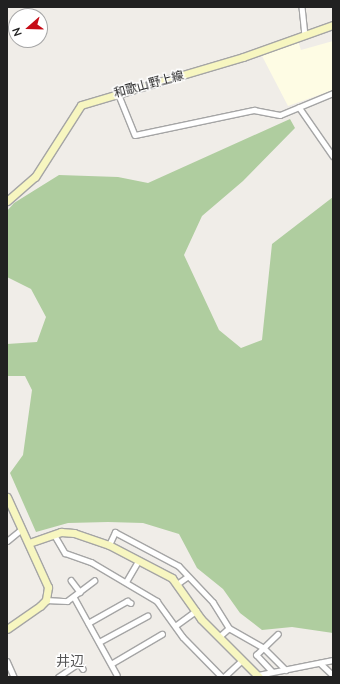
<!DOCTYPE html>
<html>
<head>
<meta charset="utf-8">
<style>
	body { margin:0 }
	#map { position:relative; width:340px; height:684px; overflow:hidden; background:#f0ede8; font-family:"Nunito Sans","Noto Sans JP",sans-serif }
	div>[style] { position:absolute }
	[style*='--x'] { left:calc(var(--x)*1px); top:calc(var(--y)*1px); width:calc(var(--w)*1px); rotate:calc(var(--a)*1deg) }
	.education>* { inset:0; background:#fefce4 }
	.forest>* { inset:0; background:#afcd9f }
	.roads { filter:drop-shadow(1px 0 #a5a5a5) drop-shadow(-1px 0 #a5a5a5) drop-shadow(0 1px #a5a5a5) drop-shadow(0 -1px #a5a5a5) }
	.street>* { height:4.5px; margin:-2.25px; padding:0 2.25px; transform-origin:2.25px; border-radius:2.25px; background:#fff }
	.secondary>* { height:7px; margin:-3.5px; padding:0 3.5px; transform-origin:3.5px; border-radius:3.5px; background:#f7f6c0 }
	span { translate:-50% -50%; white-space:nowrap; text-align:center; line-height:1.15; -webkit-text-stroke:3px #fff; paint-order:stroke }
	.street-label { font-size:12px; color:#212121 }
	.quarter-label { font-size:14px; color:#545454 }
	.frame { position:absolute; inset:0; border:8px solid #212121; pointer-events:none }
	.north { position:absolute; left:8px; top:8px; width:40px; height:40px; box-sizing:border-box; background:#fff; border:1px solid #a6a6a6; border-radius:50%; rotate:250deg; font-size:11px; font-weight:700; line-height:16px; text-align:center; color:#212121 }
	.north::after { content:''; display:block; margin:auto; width:14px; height:18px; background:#c60b16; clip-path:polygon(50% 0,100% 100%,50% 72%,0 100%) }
</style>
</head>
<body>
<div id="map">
	<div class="education">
		<div style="clip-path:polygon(298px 41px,301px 50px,333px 41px,333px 90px,288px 106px,261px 54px)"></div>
	</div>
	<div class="forest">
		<div style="clip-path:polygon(290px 119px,295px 128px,243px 181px,202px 216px,184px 255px,219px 330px,241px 348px,262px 340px,272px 244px,333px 197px,333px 633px,292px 627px,262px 630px,240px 613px,223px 589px,197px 568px,179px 534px,143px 523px,108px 522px,68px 523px,36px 532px,10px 473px,23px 455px,32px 390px,25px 376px,7px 376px,7px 344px,37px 342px,46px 317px,31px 289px,7px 277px,7px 211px,14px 203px,59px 175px,118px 177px,148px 183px)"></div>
	</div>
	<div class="roads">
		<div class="street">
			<div style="--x:302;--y:7;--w:28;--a:84"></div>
			<div style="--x:118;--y:93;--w:45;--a:68"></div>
			<div style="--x:135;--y:135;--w:122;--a:-11.9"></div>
			<div style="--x:254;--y:110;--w:26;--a:11"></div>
			<div style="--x:280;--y:115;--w:57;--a:-22.5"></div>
			<div style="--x:299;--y:107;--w:60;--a:55.2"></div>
			<div style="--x:54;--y:534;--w:22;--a:60"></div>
			<div style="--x:65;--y:553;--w:28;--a:19"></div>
			<div style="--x:91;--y:562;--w:77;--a:30.6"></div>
			<div style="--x:157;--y:601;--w:44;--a:54.2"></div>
			<div style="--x:183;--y:637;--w:56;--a:45.7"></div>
			<div style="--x:7;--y:541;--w:19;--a:-39"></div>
			<div style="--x:109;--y:545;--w:14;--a:-65"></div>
			<div style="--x:115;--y:532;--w:72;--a:28"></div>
			<div style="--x:179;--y:566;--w:50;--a:46.6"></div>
			<div style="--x:213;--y:602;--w:31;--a:58"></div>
			<div style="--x:229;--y:628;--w:40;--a:29.7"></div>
			<div style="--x:264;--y:648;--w:31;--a:45"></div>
			<div style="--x:71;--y:580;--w:15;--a:53"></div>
			<div style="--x:126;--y:582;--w:24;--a:-60"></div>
			<div style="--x:177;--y:584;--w:12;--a:-35"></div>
			<div style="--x:74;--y:597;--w:89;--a:61.1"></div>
			<div style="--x:46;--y:600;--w:21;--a:3"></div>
			<div style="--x:67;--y:601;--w:34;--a:-37"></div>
			<div style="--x:88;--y:623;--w:45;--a:-29.4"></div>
			<div style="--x:127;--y:601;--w:4;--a:27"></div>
			<div style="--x:175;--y:626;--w:26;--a:-36"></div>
			<div style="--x:219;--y:637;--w:13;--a:-42"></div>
			<div style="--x:99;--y:642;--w:55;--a:-28.4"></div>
			<div style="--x:7;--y:661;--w:17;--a:66"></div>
			<div style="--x:320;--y:663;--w:18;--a:43"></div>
			<div style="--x:111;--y:664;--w:59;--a:-30.5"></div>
			<div style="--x:272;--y:672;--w:23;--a:-133"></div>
			<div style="--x:256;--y:655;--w:30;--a:-44"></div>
			<div style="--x:258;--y:675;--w:76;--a:-11.3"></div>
			<div style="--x:58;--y:677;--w:25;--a:-34"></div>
			<div style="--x:79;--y:663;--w:7;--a:56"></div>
			<div style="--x:224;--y:677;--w:25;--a:-43"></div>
		</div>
		<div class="secondary">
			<div style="--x:7;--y:201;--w:37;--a:-41"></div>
			<div style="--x:35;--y:177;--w:85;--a:-57.4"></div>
			<div style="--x:81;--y:105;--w:169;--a:-16.5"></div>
			<div style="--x:243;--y:57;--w:96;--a:-19.6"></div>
			<div style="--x:7;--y:497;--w:99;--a:65.5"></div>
			<div style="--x:48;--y:587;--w:13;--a:99"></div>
			<div style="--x:46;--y:600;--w:8;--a:135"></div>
			<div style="--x:40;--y:606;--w:40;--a:145.1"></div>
			<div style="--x:29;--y:543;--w:34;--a:-19"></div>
			<div style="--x:61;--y:532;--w:13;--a:4"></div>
			<div style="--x:74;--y:533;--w:37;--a:19"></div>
			<div style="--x:109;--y:545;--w:71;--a:27.6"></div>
			<div style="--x:172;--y:578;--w:50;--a:54.7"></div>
			<div style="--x:201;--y:619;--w:82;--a:45"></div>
		</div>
	</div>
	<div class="street-label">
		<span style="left:149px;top:85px;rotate:-15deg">和歌山野上線</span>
	</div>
	<div class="quarter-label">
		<span style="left:70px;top:662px">井辺</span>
	</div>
	<div class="frame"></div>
	<div class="north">N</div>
</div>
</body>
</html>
